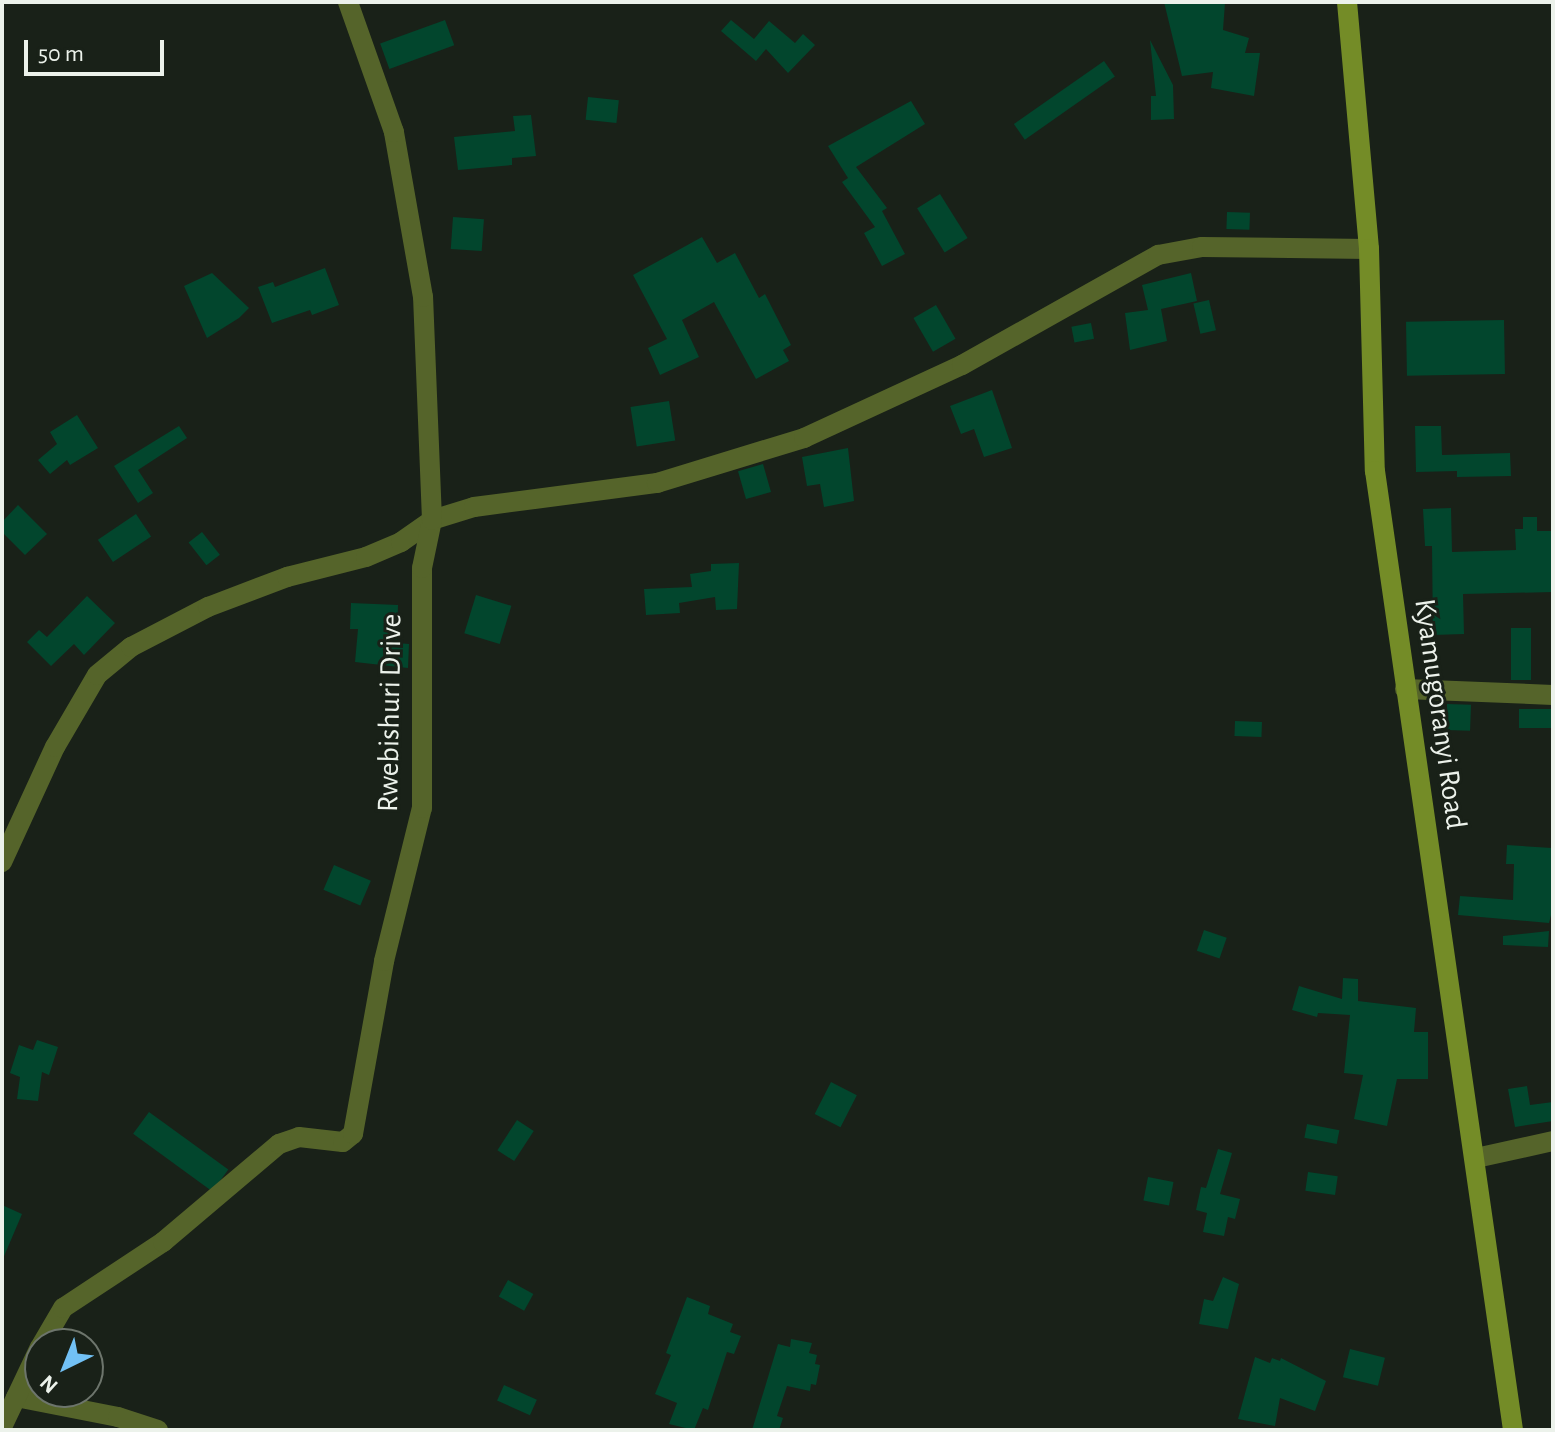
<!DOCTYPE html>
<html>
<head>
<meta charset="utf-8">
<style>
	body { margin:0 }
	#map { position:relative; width:1555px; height:1432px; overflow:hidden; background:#192118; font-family:"Alegreya Sans",sans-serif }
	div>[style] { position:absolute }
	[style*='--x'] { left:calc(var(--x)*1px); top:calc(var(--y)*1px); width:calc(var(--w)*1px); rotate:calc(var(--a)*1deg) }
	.building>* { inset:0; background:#02462d; transform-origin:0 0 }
	.street>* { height:20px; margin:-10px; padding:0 10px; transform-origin:10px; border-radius:10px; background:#55642a }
	.secondary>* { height:20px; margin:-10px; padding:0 10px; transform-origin:10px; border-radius:10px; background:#748c27 }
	span { translate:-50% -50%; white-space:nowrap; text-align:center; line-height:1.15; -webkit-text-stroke:6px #192118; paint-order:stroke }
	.street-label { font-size:30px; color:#ecf2eb }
	.frame { position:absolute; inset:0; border:4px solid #ecf2eb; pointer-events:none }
	.north { position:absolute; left:24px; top:1328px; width:80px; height:80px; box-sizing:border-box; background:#192118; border:2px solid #6d756c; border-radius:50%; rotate:223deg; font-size:22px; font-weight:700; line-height:32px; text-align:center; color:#ecf2eb }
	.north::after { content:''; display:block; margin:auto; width:28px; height:36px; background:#72c1f5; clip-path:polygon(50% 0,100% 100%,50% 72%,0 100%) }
	.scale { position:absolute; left:24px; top:40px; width:140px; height:36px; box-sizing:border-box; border:4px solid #ecf2eb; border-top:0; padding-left:10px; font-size:24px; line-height:28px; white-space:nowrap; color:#ecf2eb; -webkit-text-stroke:6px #192118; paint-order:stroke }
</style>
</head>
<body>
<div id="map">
	<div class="building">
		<div style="clip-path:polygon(1164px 2px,1225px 3px,1223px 30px,1249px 38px,1245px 53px,1260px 53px,1254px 96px,1211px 88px,1213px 72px,1182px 76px)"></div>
		<div style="left:445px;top:20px;width:27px;height:69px;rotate:70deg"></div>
		<div style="clip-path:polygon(731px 20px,754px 39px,769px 21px,795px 43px,803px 34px,815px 45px,788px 73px,766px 49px,756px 61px,721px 31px)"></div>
		<div style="clip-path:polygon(1150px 40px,1173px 85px,1174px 119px,1151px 120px,1151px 96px,1156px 96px)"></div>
		<div style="left:1104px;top:61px;width:19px;height:110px;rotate:55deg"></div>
		<div style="left:588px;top:97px;width:31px;height:23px;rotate:6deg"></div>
		<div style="clip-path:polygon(911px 101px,925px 124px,856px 167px,887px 208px,882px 211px,905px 254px,882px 266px,864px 233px,875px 227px,842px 182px,848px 178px,828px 146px)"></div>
		<div style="clip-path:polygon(531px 115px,536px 156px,512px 158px,512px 165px,458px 170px,454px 137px,515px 131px,513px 116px)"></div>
		<div style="left:940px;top:194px;width:52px;height:27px;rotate:58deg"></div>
		<div style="left:1227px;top:212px;width:23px;height:17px;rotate:2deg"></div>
		<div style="left:453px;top:217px;width:31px;height:32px;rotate:4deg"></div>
		<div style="clip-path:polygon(702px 237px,717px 263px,735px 253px,759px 298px,765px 294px,791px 345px,783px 350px,789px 361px,756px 379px,714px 302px,682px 320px,699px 357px,660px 375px,648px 348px,667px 339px,633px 275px)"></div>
		<div style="clip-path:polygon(325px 268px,339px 305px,312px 315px,310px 310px,272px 323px,258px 287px,273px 282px,275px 287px)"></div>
		<div style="clip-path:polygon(212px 273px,249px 308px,239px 318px,207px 338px,184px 286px)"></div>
		<div style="clip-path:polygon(1191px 273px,1197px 301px,1161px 309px,1167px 341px,1130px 350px,1125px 313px,1148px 310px,1142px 285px)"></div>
		<div style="left:1209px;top:300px;width:31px;height:16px;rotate:77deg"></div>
		<div style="left:936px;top:305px;width:39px;height:26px;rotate:60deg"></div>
		<div style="left:1504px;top:320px;width:54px;height:98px;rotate:89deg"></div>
		<div style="left:1091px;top:323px;width:16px;height:20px;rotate:79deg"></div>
		<div style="clip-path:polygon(992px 390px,1012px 448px,984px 457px,974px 429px,961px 434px,950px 406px)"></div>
		<div style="left:669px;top:401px;width:40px;height:39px;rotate:81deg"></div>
		<div style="clip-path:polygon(77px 415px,98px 448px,70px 465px,67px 460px,50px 474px,38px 460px,57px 444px,50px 432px)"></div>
		<div style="clip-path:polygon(179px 426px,187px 438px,138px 470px,153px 493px,138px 503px,114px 466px)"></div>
		<div style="clip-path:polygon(1415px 426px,1441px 426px,1442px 455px,1510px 453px,1511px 476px,1457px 477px,1457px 471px,1416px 472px)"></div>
		<div style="clip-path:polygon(848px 448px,854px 501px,824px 507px,820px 484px,807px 486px,802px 457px)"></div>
		<div style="left:763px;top:464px;width:29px;height:26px;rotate:74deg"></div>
		<div style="clip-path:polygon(18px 505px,47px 534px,25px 555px,2px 532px,2px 522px)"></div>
		<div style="clip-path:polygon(1451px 508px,1452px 552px,1516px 550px,1515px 529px,1523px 529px,1523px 517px,1537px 517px,1537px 531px,1553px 531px,1553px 592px,1463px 594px,1464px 634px,1433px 635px,1432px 546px,1425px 546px,1423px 509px)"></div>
		<div style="left:136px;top:514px;width:27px;height:46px;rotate:56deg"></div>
		<div style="left:202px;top:532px;width:29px;height:17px;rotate:52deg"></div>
		<div style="clip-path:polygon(739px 563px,737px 609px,716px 610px,715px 597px,679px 603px,680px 613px,646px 615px,644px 589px,692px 587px,690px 574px,711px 571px,711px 564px)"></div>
		<div style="left:476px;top:595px;width:37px;height:40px;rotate:17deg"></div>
		<div style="clip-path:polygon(87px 596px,115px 623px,84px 655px,74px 644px,51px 666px,27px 642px,39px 630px,47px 637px)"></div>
		<div style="clip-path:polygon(351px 603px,398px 605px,397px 643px,409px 644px,408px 668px,355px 662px,358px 629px,350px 629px)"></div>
		<div style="left:1511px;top:628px;width:20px;height:52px"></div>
		<div style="left:1447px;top:704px;width:24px;height:26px;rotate:2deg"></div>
		<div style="left:1519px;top:709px;width:32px;height:19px"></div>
		<div style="left:1235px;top:721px;width:27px;height:15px;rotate:2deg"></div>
		<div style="clip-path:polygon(1507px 845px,1552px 848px,1553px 907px,1549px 923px,1458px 915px,1460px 896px,1513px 900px,1514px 864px,1506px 864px)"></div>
		<div style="left:334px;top:865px;width:40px;height:27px;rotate:23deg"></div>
		<div style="left:1204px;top:930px;width:24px;height:22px;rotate:19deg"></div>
		<div style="clip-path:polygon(1549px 931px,1548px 947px,1503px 945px,1503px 936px)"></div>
		<div style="clip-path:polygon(1343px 978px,1358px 979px,1358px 1001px,1416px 1008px,1414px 1032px,1428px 1032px,1428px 1079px,1397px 1079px,1387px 1126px,1354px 1119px,1363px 1075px,1344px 1073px,1350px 1015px,1318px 1013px,1317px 1017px,1292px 1010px,1299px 986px,1342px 999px)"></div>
		<div style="clip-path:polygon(37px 1040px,58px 1047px,49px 1075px,42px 1072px,38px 1101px,17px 1099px,20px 1077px,10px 1073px,19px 1045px,33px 1050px)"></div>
		<div style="left:831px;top:1082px;width:29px;height:36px;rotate:27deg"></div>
		<div style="clip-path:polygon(1527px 1086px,1530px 1105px,1553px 1102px,1553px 1121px,1515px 1127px,1508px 1089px)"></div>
		<div style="left:149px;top:1112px;width:98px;height:27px;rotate:36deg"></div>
		<div style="left:517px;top:1120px;width:20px;height:36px;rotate:33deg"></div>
		<div style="left:1307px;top:1124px;width:33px;height:14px;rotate:11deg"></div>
		<div style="clip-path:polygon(1218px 1149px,1232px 1153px,1220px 1194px,1240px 1199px,1235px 1219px,1228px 1217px,1224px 1236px,1203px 1232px,1207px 1213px,1196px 1210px,1201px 1187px,1206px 1188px)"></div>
		<div style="left:1308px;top:1172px;width:30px;height:19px;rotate:8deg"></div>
		<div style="left:1148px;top:1177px;width:26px;height:24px;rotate:11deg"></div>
		<div style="clip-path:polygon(2px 1205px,22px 1214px,2px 1261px)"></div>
		<div style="clip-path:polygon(1223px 1277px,1239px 1284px,1228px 1329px,1199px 1324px,1204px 1299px,1213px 1301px)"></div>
		<div style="left:508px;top:1280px;width:29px;height:19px;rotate:29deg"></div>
		<div style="clip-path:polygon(687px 1297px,710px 1306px,708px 1314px,733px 1324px,730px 1332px,741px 1336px,734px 1354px,727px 1352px,708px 1410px,703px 1408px,694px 1430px,669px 1424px,677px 1403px,655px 1394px,671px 1355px,666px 1353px)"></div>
		<div style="clip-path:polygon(791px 1339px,812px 1343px,809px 1353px,817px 1355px,815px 1364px,820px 1365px,816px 1385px,811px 1384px,810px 1391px,787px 1386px,777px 1416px,783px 1418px,779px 1430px,752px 1430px,778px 1344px,790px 1347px)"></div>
		<div style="left:1350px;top:1349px;width:36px;height:29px;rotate:14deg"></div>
		<div style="clip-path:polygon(1255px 1357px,1270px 1363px,1272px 1358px,1280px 1361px,1281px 1358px,1326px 1381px,1315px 1411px,1280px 1398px,1275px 1426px,1238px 1419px)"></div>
		<div style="left:504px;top:1385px;width:36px;height:17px;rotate:24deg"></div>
	</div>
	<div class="street">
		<div style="--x:1405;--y:689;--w:148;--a:2.3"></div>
		<div style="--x:2;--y:862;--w:127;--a:-65.3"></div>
		<div style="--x:55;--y:747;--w:83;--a:-59.7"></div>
		<div style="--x:97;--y:675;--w:44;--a:-39.5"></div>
		<div style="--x:131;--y:647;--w:87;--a:-27.5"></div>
		<div style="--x:208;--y:607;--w:85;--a:-20.8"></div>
		<div style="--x:287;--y:577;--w:81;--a:-14.2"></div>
		<div style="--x:366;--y:557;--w:38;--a:-23"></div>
		<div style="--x:401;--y:542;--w:38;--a:-35"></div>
		<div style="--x:432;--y:520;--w:44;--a:-17.2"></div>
		<div style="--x:474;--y:507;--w:185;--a:-7.5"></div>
		<div style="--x:657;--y:483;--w:154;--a:-17"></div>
		<div style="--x:804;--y:438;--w:174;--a:-24.8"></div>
		<div style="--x:962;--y:365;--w:225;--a:-29.3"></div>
		<div style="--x:1158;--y:255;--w:45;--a:-10.3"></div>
		<div style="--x:1202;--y:247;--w:167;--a:0.7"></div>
		<div style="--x:1476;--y:1158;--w:79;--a:-12.4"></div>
		<div style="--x:42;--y:1344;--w:42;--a:-59.7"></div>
		<div style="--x:63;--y:1308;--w:120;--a:-33.4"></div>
		<div style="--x:163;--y:1242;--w:152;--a:-40.2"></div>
		<div style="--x:279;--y:1144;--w:21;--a:-19"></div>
		<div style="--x:299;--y:1137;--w:44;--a:6.5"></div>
		<div style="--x:343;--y:1142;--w:13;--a:-39"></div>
		<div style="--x:353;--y:1134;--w:176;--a:-79.8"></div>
		<div style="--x:384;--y:961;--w:158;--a:-76.1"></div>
		<div style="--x:422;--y:808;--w:240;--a:-90"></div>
		<div style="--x:422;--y:568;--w:49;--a:-78.2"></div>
		<div style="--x:432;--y:520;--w:223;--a:-92.3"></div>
		<div style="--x:423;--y:297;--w:168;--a:-100"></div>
		<div style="--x:394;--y:132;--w:138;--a:-109.5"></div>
		<div style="--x:16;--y:1397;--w:104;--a:11.1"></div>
		<div style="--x:118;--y:1417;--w:42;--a:18"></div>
		<div style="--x:2;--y:1427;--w:89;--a:-64.6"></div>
	</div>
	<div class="secondary">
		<div style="--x:1347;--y:2;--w:248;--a:84.9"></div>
		<div style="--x:1369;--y:249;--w:222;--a:88.5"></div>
		<div style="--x:1375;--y:471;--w:969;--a:81.81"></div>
	</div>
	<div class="street-label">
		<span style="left:390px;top:713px;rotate:-89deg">Rwebishuri Drive</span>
		<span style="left:1440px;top:714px;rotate:82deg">Kyamugoranyi Road</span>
	</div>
	<div class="frame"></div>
	<div class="north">N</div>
	<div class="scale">50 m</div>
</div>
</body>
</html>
